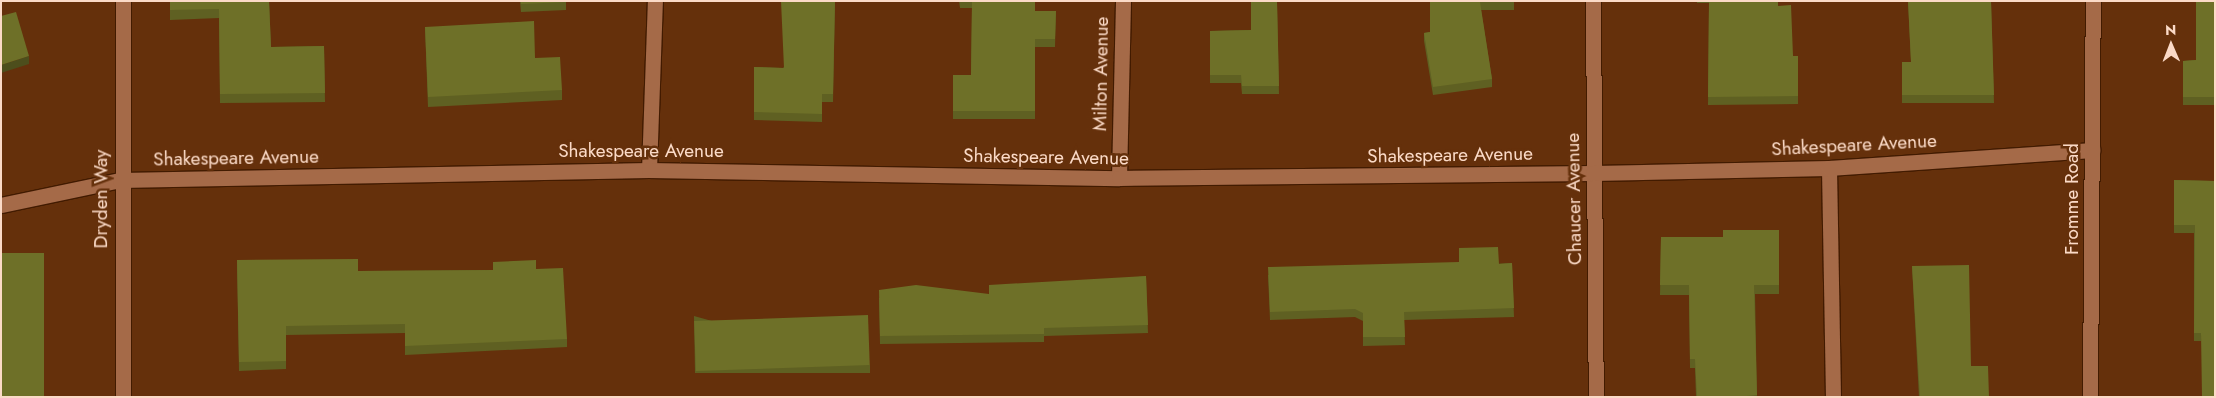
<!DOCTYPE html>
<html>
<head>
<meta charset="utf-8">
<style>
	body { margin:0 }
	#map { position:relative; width:2216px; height:398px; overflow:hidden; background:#65300b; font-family:Jost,sans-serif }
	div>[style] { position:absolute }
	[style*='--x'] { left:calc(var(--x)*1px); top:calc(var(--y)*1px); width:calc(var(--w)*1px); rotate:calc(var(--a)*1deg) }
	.roads { filter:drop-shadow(1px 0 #421b00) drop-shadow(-1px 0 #421b00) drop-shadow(0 1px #421b00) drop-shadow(0 -1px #421b00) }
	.minor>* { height:15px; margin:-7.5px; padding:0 7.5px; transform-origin:7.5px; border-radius:7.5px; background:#a56a48 }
	.wall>* { inset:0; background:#5f6022 }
	.shaded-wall>* { inset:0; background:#4d4e1c }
	.building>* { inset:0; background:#6e7028; transform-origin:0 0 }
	span { translate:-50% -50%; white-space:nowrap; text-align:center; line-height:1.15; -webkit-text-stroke:5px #65300b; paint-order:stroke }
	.street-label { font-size:19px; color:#fbdac7 }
	.frame { position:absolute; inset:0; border:2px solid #fbdac7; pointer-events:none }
	.north { position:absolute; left:2146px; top:20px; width:50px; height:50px; -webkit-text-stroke:4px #65300b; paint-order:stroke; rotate:359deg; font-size:14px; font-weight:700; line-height:20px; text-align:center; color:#fbdac7 }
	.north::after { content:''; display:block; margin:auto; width:18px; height:22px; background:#fbdac7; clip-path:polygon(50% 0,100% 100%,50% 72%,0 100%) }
</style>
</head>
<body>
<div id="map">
	<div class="roads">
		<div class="minor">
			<div style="--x:1593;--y:1;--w:396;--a:89.6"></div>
			<div style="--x:1829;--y:168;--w:229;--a:89"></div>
			<div style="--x:649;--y:170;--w:169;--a:-88"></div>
			<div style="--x:1119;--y:178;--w:177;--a:-88.7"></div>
			<div style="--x:1;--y:205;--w:122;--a:-11.9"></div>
			<div style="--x:120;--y:180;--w:529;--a:-1.08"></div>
			<div style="--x:649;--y:170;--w:470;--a:1"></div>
			<div style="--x:1119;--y:178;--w:474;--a:-0.6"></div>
			<div style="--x:1593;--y:173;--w:236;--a:-1.2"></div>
			<div style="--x:1829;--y:168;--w:264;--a:-3.9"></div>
			<div style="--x:123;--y:397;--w:396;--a:-90"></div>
			<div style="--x:2090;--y:397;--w:396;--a:-89.6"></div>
		</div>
	</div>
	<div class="wall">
		<div style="clip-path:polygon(170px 1px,269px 1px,271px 47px,324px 46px,325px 102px,220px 103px,219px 18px,170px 20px)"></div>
		<div style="clip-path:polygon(520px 1px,566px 1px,566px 10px,521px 12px)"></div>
		<div style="clip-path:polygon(835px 1px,833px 102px,822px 102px,822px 122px,754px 120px,754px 67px,783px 68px)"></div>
		<div style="clip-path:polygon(959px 1px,1035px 1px,1035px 11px,1056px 11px,1055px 47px,1035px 47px,1035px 119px,953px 119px,953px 75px,971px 75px,972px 8px,960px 8px)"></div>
		<div style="clip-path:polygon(1251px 1px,1307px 1px,1307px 2px,1277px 2px,1279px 94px,1242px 94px,1241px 83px,1210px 83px,1210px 31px,1251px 30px)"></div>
		<div style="clip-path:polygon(1430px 1px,1514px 1px,1514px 10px,1481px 10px,1492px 79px,1492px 87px,1433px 95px,1424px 41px,1424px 33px,1430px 32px)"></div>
		<div style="clip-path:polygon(1697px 1px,1778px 1px,1778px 6px,1793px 56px,1798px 56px,1798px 104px,1708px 105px,1709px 3px,1697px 3px)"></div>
		<div style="clip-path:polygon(1908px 1px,1991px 1px,1994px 103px,1902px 103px,1902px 62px,1911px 62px)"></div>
		<div style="clip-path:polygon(2215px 1px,2215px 106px,2214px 105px,2183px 105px,2183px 61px,2196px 60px)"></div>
		<div style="clip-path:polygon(425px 27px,562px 90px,562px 100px,428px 107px)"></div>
		<div style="clip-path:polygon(2174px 180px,2215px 181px,2201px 341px,2194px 341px,2194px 233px,2174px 233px)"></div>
		<div style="clip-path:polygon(1779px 230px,1779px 294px,1755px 294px,1757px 397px,1696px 397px,1695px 368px,1690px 368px,1689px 295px,1660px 295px,1661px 237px,1723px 237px)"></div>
		<div style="clip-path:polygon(237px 260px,358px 271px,493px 270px,493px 262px,536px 269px,567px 339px,567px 347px,405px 355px,405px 333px,286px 335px,286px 369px,239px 371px)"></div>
		<div style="clip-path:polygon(1512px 263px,1514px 317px,1404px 320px,1405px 345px,1363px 346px,1363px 321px,1355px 317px,1270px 320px,1268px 275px)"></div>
		<div style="clip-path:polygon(1912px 266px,1971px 366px,1989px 397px,1919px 397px)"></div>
		<div style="clip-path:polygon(1146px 276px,1148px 333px,1044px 336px,1044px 342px,880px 344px,879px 298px,989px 294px)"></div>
		<div style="clip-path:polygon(694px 316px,870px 365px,870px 373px,695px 373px)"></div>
	</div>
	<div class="shaded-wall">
		<div style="clip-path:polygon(29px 56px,29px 64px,1px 73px,1px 65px)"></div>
	</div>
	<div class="building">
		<div style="clip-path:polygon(170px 1px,269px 1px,271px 47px,324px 46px,325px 93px,220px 94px,219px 9px,170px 10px)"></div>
		<div style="clip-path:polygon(521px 1px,566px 1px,566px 2px,521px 4px)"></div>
		<div style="clip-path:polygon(781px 1px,835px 1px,833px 94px,822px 94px,822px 114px,754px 112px,754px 67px,784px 68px)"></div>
		<div style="clip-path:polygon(972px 1px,1035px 1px,1035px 11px,1056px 11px,1055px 39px,1035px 39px,1035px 111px,953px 111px,953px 75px,971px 75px)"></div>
		<div style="clip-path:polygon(1251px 1px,1277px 1px,1279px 86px,1242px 86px,1241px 75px,1210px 75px,1210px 31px,1251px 30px)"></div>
		<div style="clip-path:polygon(1430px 1px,1514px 1px,1514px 2px,1480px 2px,1492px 79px,1433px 87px,1424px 33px,1430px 32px)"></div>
		<div style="clip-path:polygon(1709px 1px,1778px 1px,1778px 6px,1791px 5px,1793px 56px,1798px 56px,1798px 96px,1708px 97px)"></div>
		<div style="clip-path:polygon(1908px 1px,1991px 1px,1994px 95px,1902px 95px,1902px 62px,1911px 62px)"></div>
		<div style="clip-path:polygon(2196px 1px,2215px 1px,2215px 98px,2214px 97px,2183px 97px,2183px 61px,2196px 60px)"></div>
		<div style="clip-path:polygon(16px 12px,29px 56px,1px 65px,1px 16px)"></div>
		<div style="clip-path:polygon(534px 21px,535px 58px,560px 57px,562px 90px,428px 97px,425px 27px)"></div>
		<div style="clip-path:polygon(2174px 180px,2215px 181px,2215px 397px,2202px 397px,2201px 333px,2194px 333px,2195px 225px,2174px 225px)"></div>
		<div style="clip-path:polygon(1723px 230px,1779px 230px,1779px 285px,1754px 285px,1757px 395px,1747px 396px,1747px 397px,1697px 397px,1695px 359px,1690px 359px,1689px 285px,1660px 285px,1661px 237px,1723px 237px)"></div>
		<div style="clip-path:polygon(1498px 247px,1499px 264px,1512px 263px,1514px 308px,1404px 312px,1405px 337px,1363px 337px,1363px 313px,1355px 309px,1270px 312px,1268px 267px,1459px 262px,1459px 248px)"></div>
		<div style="left:1px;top:253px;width:43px;height:143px"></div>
		<div style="clip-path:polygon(358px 259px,358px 271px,493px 270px,493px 262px,536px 260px,536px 269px,563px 268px,567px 339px,405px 346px,405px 324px,286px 326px,286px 361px,239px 362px,237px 260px)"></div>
		<div style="clip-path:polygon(1969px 265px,1971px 366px,1988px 366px,1989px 397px,1920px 397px,1912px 266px)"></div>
		<div style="clip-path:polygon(1146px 276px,1148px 325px,1044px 328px,1044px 334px,880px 336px,879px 290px,916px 285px,989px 294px,989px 285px)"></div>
		<div style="left:868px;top:315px;width:50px;height:174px;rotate:88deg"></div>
	</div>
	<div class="street-label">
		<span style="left:1101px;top:74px;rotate:-89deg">Milton Avenue</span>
		<span style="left:1854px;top:145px;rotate:-3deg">Shakespeare Avenue</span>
		<span style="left:641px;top:151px">Shakespeare Avenue</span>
		<span style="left:1450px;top:155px;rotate:-1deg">Shakespeare Avenue</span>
		<span style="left:1046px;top:157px;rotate:1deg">Shakespeare Avenue</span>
		<span style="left:236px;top:158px;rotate:-1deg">Shakespeare Avenue</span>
		<span style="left:101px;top:199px;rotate:-90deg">Dryden Way</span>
		<span style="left:1574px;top:199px;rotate:-91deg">Chaucer Avenue</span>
		<span style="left:2072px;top:199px;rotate:-90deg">Fromme Road</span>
	</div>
	<div class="frame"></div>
	<div class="north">N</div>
</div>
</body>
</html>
